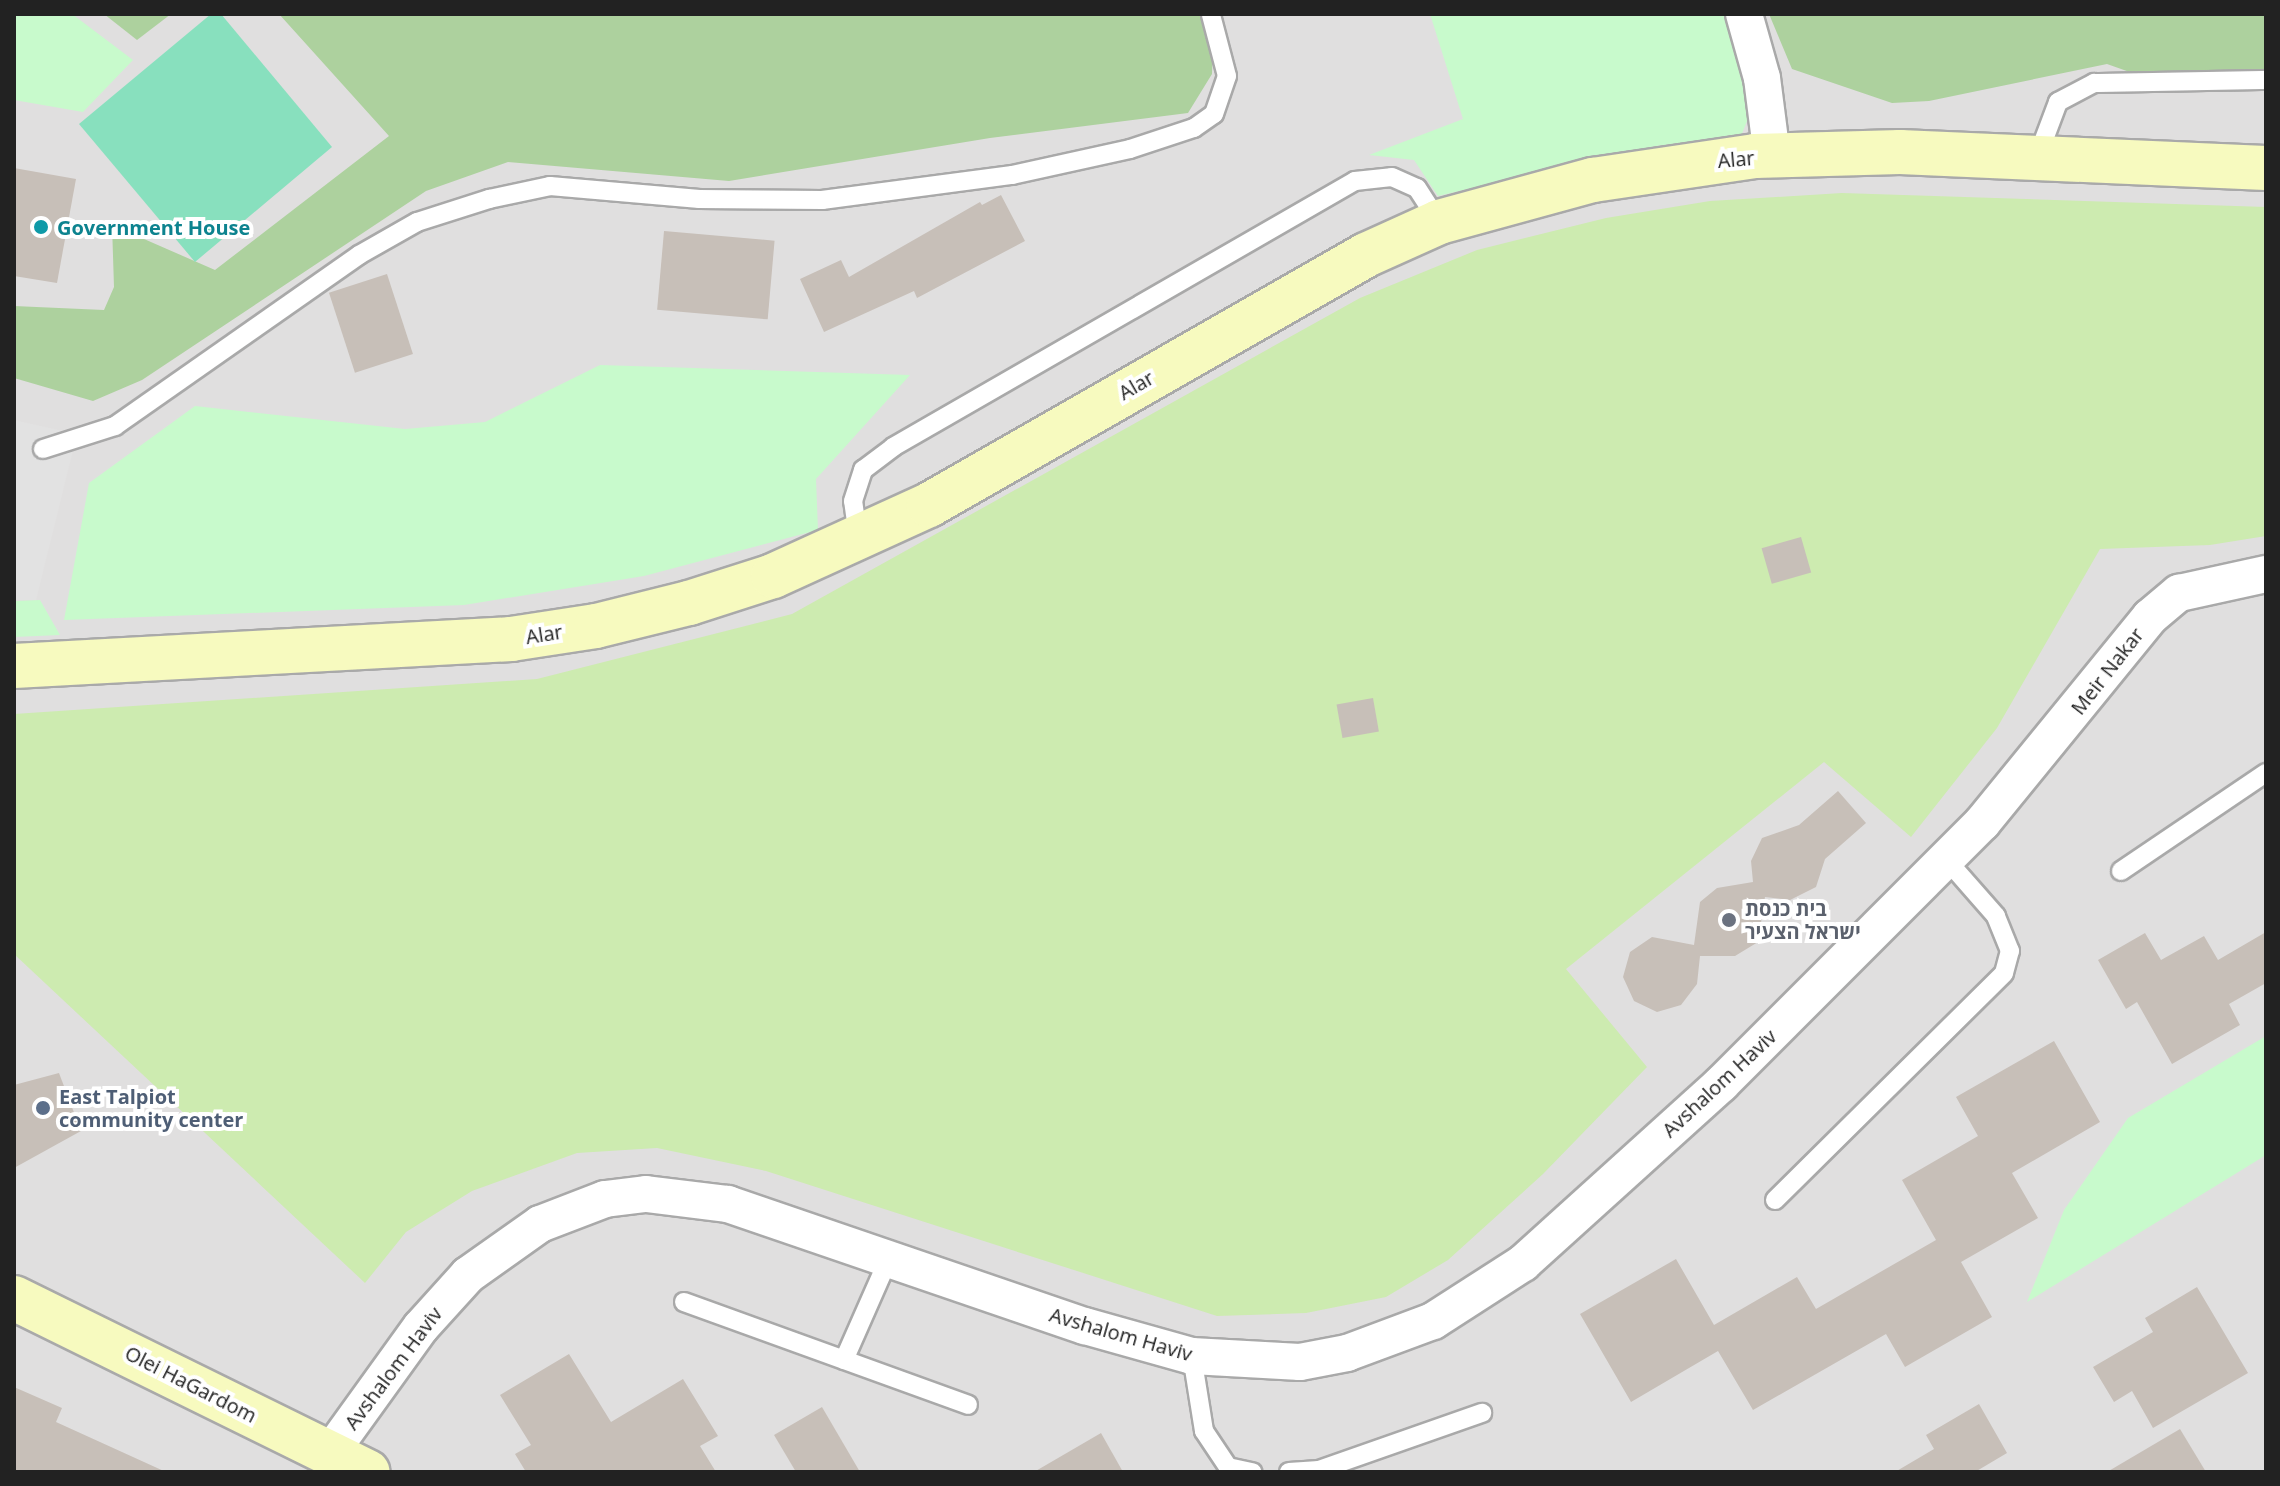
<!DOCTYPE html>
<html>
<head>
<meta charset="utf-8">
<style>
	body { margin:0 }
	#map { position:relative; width:2280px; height:1486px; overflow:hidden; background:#f2efe9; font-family:"Open Sans","Noto Sans Hebrew",sans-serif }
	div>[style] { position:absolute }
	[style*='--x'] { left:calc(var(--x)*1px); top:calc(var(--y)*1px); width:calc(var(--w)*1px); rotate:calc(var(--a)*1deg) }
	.residential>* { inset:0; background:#e0dfdf; transform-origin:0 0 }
	.grass>* { inset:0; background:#cdebb0 }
	.forest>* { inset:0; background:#add19e }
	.park>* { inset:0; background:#c8facc }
	.pitch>* { inset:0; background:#88e0be }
	.parking>* { inset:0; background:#e2e2e2 }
	.building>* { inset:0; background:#c7bfb8; transform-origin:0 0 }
	.roads { filter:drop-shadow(2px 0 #a9a9a9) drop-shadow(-2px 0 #a9a9a9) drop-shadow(0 2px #a9a9a9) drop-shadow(0 -2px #a9a9a9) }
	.lane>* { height:18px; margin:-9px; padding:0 9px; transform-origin:9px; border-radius:9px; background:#fff }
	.street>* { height:36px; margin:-18px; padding:0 18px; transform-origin:18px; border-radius:18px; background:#fff }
	.secondary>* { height:44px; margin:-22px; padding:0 22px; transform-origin:22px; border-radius:22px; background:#f7fabf }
	.dots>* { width:22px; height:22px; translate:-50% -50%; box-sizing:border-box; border:4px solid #fff; border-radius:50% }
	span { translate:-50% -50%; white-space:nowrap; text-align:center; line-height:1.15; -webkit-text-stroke:8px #fff; paint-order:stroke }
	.street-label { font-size:20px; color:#222 }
	.culture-label { font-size:20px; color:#0d838f; font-weight:700 }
	.left { translate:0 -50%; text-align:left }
	.worship-label { font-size:20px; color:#5b616d; font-weight:700 }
	.service-label { font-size:20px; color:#4e5e75; font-weight:700 }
	.frame { position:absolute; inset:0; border:16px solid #222; pointer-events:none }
</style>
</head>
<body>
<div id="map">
	<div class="residential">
		<div style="left:14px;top:14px;width:2252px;height:1458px"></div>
	</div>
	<div class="grass">
		<div style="clip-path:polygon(1842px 193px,2266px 207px,2266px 536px,2210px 545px,2100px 549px,1997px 728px,1911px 837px,1824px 762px,1566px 969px,1647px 1067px,1543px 1174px,1448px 1260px,1386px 1297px,1306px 1313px,1217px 1316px,766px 1171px,657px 1148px,577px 1153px,472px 1191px,406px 1232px,365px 1283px,14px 954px,14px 714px,537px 679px,792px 614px,1360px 298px,1477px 250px,1606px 218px,1710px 201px)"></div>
	</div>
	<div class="forest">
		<div style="clip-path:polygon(104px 14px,171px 14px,137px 40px)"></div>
		<div style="clip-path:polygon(279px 14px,1214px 14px,1212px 74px,1188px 113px,990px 138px,729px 181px,508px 162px,426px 191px,142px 380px,93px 401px,14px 378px,14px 306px,104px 310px,114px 287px,112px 225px,215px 270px,389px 136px)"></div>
		<div style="clip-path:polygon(1769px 14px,2266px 14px,2266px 69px,2206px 91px,2186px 92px,2107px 64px,1929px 101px,1892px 103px,1792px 69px)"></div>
	</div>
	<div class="park">
		<div style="clip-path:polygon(14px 14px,72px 14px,133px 60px,83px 112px,14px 100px)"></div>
		<div style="clip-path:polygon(1430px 14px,1728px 14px,1739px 41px,1749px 116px,1741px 136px,1656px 146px,1438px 196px,1414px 160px,1369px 155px,1463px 119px)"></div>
		<div style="clip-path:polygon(600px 365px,910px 375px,816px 479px,818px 530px,644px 576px,464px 605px,64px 620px,89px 483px,195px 406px,405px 429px,485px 422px)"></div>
		<div style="clip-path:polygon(40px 600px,60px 635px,14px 637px,14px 601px)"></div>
		<div style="clip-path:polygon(2266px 1036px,2266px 1155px,2027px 1302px,2064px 1210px,2128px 1118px)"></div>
	</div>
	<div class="pitch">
		<div style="clip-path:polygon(211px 14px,221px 14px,332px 147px,195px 262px,79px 124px)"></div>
	</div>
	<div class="parking">
		<div style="clip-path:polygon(14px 420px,77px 434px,36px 600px,14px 600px)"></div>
	</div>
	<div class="building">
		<div style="clip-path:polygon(14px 168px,76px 179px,57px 283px,14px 276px)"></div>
		<div style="clip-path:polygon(1001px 195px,1025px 241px,917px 298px,914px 291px,824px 332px,800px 279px,841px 260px,849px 277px,980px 202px,982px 205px)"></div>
		<div style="left:664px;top:231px;width:111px;height:79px;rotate:5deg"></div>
		<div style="left:387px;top:274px;width:84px;height:61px;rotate:72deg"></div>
		<div style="left:1801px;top:537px;width:37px;height:41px;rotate:74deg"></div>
		<div style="left:1373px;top:698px;width:34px;height:37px;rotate:80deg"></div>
		<div style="clip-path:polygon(1838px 791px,1866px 823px,1825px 859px,1816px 887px,1790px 900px,1765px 897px,1758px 942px,1735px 956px,1700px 956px,1697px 984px,1681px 1005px,1657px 1012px,1634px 1001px,1623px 977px,1630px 952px,1652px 937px,1694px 945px,1700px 902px,1717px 888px,1753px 882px,1751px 861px,1762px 838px,1799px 825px)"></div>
		<div style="clip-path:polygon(2266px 932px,2266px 983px,2229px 1004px,2240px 1025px,2172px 1064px,2137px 1002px,2126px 1009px,2098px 960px,2145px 933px,2161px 960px,2204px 936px,2218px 960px)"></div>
		<div style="clip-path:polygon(2054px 1041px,2100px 1122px,2012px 1173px,2038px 1218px,1961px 1262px,1992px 1317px,1905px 1367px,1886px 1334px,1753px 1410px,1718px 1351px,1631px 1402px,1580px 1314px,1676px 1259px,1714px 1325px,1797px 1277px,1816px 1309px,1936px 1240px,1902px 1180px,1978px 1136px,1956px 1097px)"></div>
		<div style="clip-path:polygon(59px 1073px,81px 1131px,14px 1168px,14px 1085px)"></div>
		<div style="clip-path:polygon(2197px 1287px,2248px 1373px,2153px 1428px,2132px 1391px,2114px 1402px,2093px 1367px,2153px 1332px,2145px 1318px)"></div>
		<div style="clip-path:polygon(569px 1354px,611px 1422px,683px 1379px,718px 1436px,700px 1446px,716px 1472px,526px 1472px,515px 1454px,531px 1445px,500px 1395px)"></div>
		<div style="clip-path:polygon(14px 1387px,62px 1408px,56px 1422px,166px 1472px,14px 1472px)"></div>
		<div style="clip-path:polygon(1979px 1404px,2007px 1453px,1975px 1472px,1895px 1472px,1934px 1449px,1926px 1435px)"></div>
		<div style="clip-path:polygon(822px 1407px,860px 1472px,796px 1472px,774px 1435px)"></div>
		<div style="clip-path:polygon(2180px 1429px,2206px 1472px,2107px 1472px)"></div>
		<div style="clip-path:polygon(1101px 1433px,1123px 1472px,1034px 1472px)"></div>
	</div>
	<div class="roads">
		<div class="lane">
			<div style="--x:2037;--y:158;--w:60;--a:-69.4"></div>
			<div style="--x:2058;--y:102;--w:41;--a:-27.8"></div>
			<div style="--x:2094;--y:83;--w:172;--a:-1"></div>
			<div style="--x:43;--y:449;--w:76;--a:-17.7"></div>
			<div style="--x:115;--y:426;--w:298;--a:-35"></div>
			<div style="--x:359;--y:255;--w:67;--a:-29.6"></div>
			<div style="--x:417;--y:222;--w:76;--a:-17.7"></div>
			<div style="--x:489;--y:199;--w:62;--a:-12"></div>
			<div style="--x:550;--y:186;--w:150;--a:5"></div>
			<div style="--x:699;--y:199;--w:123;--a:0.5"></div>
			<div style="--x:822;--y:200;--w:192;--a:-7.5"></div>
			<div style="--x:1012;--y:175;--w:121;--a:-12.4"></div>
			<div style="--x:1130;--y:149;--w:67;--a:-18.2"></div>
			<div style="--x:1194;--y:128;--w:24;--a:-35"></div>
			<div style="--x:1214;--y:114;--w:40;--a:-71.1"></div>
			<div style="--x:1227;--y:76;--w:63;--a:-104.7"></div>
			<div style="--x:858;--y:536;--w:35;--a:-98"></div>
			<div style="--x:853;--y:501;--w:33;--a:-72"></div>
			<div style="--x:863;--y:470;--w:38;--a:-37"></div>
			<div style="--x:893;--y:447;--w:533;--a:-29.93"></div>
			<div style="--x:1355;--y:181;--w:37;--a:-6"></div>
			<div style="--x:1392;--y:177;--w:27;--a:24"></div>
			<div style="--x:1417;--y:188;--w:40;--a:57.1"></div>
			<div style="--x:2121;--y:871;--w:175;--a:-34.1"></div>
			<div style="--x:1775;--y:1200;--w:322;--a:-44.7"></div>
			<div style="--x:2004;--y:973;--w:23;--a:-75"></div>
			<div style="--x:2010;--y:951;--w:38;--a:-112"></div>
			<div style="--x:1996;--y:916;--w:76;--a:-131.3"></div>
			<div style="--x:684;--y:1302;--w:302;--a:19.9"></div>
			<div style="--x:1192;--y:1356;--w:76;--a:80.9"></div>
			<div style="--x:1204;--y:1431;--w:43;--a:56.3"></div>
			<div style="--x:1228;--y:1467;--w:25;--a:12"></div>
			<div style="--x:844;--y:1360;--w:111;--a:-66.2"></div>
			<div style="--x:1289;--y:1472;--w:30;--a:-4"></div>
			<div style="--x:1319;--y:1470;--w:173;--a:-19.3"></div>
		</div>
		<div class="street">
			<div style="--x:1744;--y:14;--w:66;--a:74.3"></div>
			<div style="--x:1762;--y:78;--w:79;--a:82.7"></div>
			<div style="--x:330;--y:1453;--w:155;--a:-54.2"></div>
			<div style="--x:421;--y:1327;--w:70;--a:-47.9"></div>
			<div style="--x:468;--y:1275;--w:88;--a:-35.3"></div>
			<div style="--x:540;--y:1224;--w:70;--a:-21"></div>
			<div style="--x:605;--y:1199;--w:41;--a:-7"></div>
			<div style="--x:646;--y:1194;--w:83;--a:7"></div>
			<div style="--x:728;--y:1204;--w:377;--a:18.9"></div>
			<div style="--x:1085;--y:1326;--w:111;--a:15.7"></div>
			<div style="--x:1192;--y:1356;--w:108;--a:3.2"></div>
			<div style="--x:1300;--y:1362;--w:48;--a:-10.8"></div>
			<div style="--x:1347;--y:1353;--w:92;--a:-20.4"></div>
			<div style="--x:1433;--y:1321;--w:107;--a:-32.8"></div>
			<div style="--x:1523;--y:1263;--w:267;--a:-42.1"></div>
			<div style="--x:1721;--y:1084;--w:369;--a:-45"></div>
			<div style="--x:1982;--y:823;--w:266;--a:-50.8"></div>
			<div style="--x:2150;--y:617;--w:38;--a:-40"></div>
			<div style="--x:2179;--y:593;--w:89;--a:-12.3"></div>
		</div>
		<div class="secondary">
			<div style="--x:14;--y:666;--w:498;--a:-3.1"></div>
			<div style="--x:511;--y:639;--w:86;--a:-8.7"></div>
			<div style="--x:596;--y:626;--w:96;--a:-13.9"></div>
			<div style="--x:689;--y:603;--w:88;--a:-17.8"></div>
			<div style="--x:773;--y:576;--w:171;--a:-24.5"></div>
			<div style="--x:929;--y:505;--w:503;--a:-29.77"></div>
			<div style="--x:1366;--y:255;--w:80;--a:-24.3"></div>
			<div style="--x:1439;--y:222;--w:160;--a:-15.3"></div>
			<div style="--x:1593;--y:180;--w:164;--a:-8.4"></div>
			<div style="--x:1755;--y:156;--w:145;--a:-1.6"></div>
			<div style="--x:1900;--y:152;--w:366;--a:2.5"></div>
			<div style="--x:14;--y:1298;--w:394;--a:26.2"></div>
		</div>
	</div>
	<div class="dots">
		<div style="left:41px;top:227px;background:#0f9aa8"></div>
		<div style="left:1729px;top:920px;background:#6b7280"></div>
		<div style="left:43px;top:1108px;background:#5c6f8a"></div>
	</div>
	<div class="street-label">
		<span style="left:1736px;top:159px;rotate:-5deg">Alar</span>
		<span style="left:1136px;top:385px;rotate:-30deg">Alar</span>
		<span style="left:544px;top:634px;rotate:-9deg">Alar</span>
		<span style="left:2107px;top:671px;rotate:-52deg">Meir Nakar</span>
		<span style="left:1719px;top:1083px;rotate:-43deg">Avshalom Haviv</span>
		<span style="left:1121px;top:1334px;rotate:16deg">Avshalom Haviv</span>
		<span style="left:393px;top:1368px;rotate:-53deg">Avshalom Haviv</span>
		<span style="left:191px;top:1384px;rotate:27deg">Olei HaGardom</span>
	</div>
	<div class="culture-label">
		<span class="left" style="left:57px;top:227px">Government House</span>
	</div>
	<div class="worship-label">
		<span class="left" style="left:1745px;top:920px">בית כנסת<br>ישראל הצעיר</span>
	</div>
	<div class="service-label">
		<span class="left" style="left:59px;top:1108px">East Talpiot<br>community center</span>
	</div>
	<div class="frame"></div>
</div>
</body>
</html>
